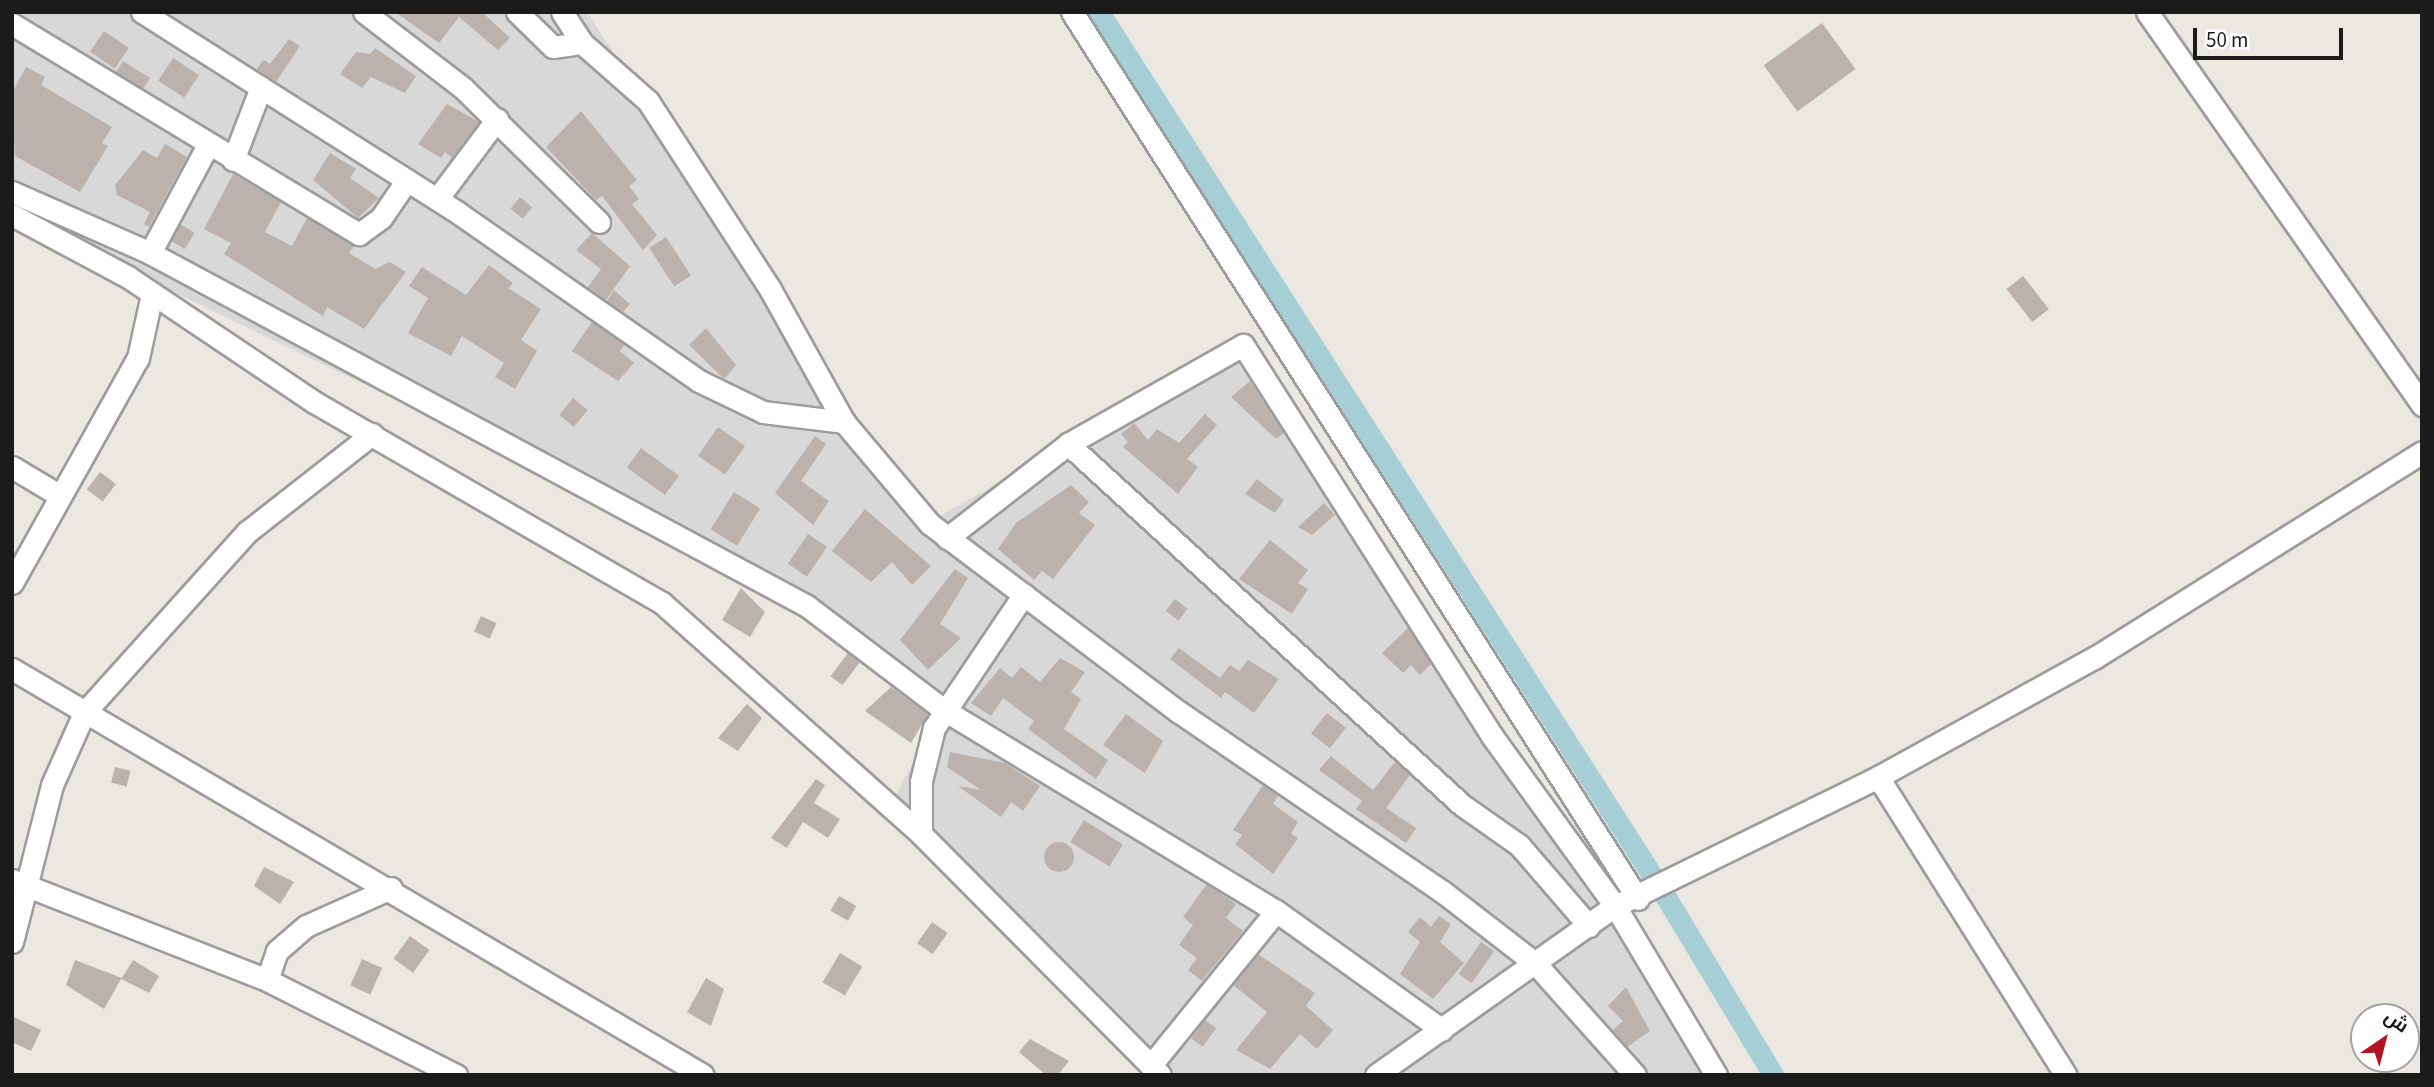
<!DOCTYPE html>
<html>
<head>
<meta charset="utf-8">
<style>
	body { margin:0 }
	#map { position:relative; width:2434px; height:1087px; overflow:hidden; background:#ebe7e1; font-family:"Source Sans 3",Cairo,sans-serif }
	div>[style] { position:absolute }
	[style*='--x'] { left:calc(var(--x)*1px); top:calc(var(--y)*1px); width:calc(var(--w)*1px); rotate:calc(var(--a)*1deg) }
	.residential>* { inset:0; background:#d9d8d8 }
	.canal>* { height:21px; margin:-10.5px; padding:0 10.5px; transform-origin:10.5px; border-radius:10.5px; background:#a5cfd5 }
	.building>* { inset:0; background:#bbb2ae; transform-origin:0 0 }
	.round { border-radius:50% }
	.roads { filter:drop-shadow(2px 0 #9c9c9c) drop-shadow(-2px 0 #9c9c9c) drop-shadow(0 2px #9c9c9c) drop-shadow(0 -2px #9c9c9c) }
	.minor>* { height:21px; margin:-10.5px; padding:0 10.5px; transform-origin:10.5px; border-radius:10.5px; background:#fff }
	span { translate:-50% -50%; white-space:nowrap; text-align:center; line-height:1.15; -webkit-text-stroke:6px #fff; paint-order:stroke }
	.frame { position:absolute; inset:0; border:14px solid #1b1b1b; pointer-events:none }
	.north { position:absolute; left:2350px; top:1003px; width:70px; height:70px; box-sizing:border-box; background:#fff; border:2px solid #a4a4a4; border-radius:50%; rotate:35deg; font-size:19px; font-weight:700; line-height:28px; text-align:center; color:#1b1b1b }
	.north::after { content:''; display:block; margin:auto; width:24px; height:32px; background:#b31222; clip-path:polygon(50% 0,100% 100%,50% 72%,0 100%) }
	.scale { position:absolute; left:2193px; top:28px; width:150px; height:32px; box-sizing:border-box; border:4px solid #1b1b1b; border-top:0; padding-left:9px; font-size:21px; line-height:24px; white-space:nowrap; color:#1b1b1b; -webkit-text-stroke:5px #fff; paint-order:stroke }
</style>
</head>
<body>
<div id="map">
	<div class="residential">
		<div style="clip-path:polygon(12px 12px,587px 12px,917px 529px,1242px 345px,1627px 911px,1725px 1075px,1177px 1075px,892px 804px,941px 707px,782px 598px,484px 442px,12px 214px)"></div>
	</div>
	<div class="canal">
		<div style="--x:1099;--y:12;--w:1042;--a:57.35"></div>
		<div style="--x:1661;--y:889;--w:217;--a:58.9"></div>
	</div>
	<div class="building">
		<div style="clip-path:polygon(395px 12px,482px 12px,510px 38px,498px 50px,459px 17px,439px 43px)"></div>
		<div style="left:1822px;top:23px;width:57px;height:72px;rotate:54deg"></div>
		<div style="left:104px;top:31px;width:30px;height:25px;rotate:34deg"></div>
		<div style="clip-path:polygon(289px 39px,300px 46px,276px 82px,257px 69px,263px 60px,270px 64px)"></div>
		<div style="clip-path:polygon(375px 48px,416px 76px,405px 93px,371px 77px,362px 88px,340px 74px,356px 52px,370px 54px)"></div>
		<div style="left:173px;top:58px;width:31px;height:27px;rotate:33deg"></div>
		<div style="left:123px;top:61px;width:32px;height:13px;rotate:32deg"></div>
		<div style="clip-path:polygon(26px 67px,45px 77px,41px 85px,112px 127px,102px 143px,108px 146px,80px 192px,15px 156px,12px 93px)"></div>
		<div style="clip-path:polygon(447px 104px,479px 122px,452px 158px,445px 152px,441px 158px,418px 144px)"></div>
		<div style="clip-path:polygon(581px 111px,637px 180px,629px 186px,639px 199px,632px 204px,657px 235px,643px 250px,602px 196px,596px 200px,546px 147px)"></div>
		<div style="clip-path:polygon(165px 144px,187px 157px,149px 227px,144px 224px,150px 212px,117px 195px,115px 185px,143px 150px,157px 158px)"></div>
		<div style="clip-path:polygon(330px 153px,356px 169px,350px 178px,379px 198px,358px 218px,313px 180px)"></div>
		<div style="clip-path:polygon(233px 174px,281px 202px,265px 232px,292px 246px,307px 218px,354px 246px,349px 253px,375px 269px,390px 262px,406px 272px,364px 329px,327px 307px,323px 316px,224px 254px,231px 243px,204px 229px)"></div>
		<div style="left:520px;top:197px;width:16px;height:15px;rotate:40deg"></div>
		<div style="left:180px;top:224px;width:17px;height:19px;rotate:31deg"></div>
		<div style="clip-path:polygon(592px 233px,630px 266px,606px 300px,588px 287px,601px 269px,576px 250px)"></div>
		<div style="left:666px;top:237px;width:46px;height:20px;rotate:57deg"></div>
		<div style="clip-path:polygon(489px 265px,513px 283px,508px 288px,541px 309px,521px 340px,537px 351px,515px 389px,495px 377px,504px 363px,462px 336px,451px 356px,408px 333px,428px 298px,409px 286px,422px 267px,466px 295px)"></div>
		<div style="left:2023px;top:276px;width:42px;height:21px;rotate:52deg"></div>
		<div style="clip-path:polygon(614px 290px,630px 304px,623px 312px,607px 301px)"></div>
		<div style="clip-path:polygon(592px 322px,624px 345px,620px 351px,634px 363px,618px 381px,572px 351px)"></div>
		<div style="clip-path:polygon(706px 328px,736px 365px,724px 379px,689px 345px)"></div>
		<div style="clip-path:polygon(1250px 381px,1284px 433px,1276px 439px,1231px 397px)"></div>
		<div style="left:573px;top:398px;width:19px;height:22px;rotate:39deg"></div>
		<div style="clip-path:polygon(1205px 414px,1217px 425px,1187px 459px,1198px 467px,1178px 494px,1123px 447px,1128px 442px,1121px 434px,1134px 423px,1148px 440px,1157px 429px,1179px 443px)"></div>
		<div style="left:718px;top:427px;width:33px;height:35px;rotate:35deg"></div>
		<div style="clip-path:polygon(815px 436px,826px 444px,801px 481px,829px 501px,813px 525px,775px 493px)"></div>
		<div style="left:641px;top:448px;width:47px;height:24px;rotate:36deg"></div>
		<div style="left:100px;top:472px;width:20px;height:22px;rotate:37deg"></div>
		<div style="clip-path:polygon(1257px 479px,1284px 500px,1275px 513px,1245px 494px)"></div>
		<div style="clip-path:polygon(1071px 485px,1089px 502px,1079px 513px,1095px 525px,1053px 579px,1042px 571px,1034px 580px,998px 549px,1016px 523px)"></div>
		<div style="left:734px;top:492px;width:31px;height:44px;rotate:32deg"></div>
		<div style="clip-path:polygon(1324px 503px,1335px 515px,1312px 535px,1298px 527px)"></div>
		<div style="clip-path:polygon(865px 509px,931px 566px,912px 585px,892px 562px,871px 582px,832px 551px)"></div>
		<div style="left:808px;top:534px;width:23px;height:36px;rotate:34deg"></div>
		<div style="clip-path:polygon(1270px 540px,1308px 570px,1298px 583px,1308px 589px,1292px 614px,1239px 579px)"></div>
		<div style="clip-path:polygon(955px 569px,968px 578px,940px 624px,961px 638px,928px 670px,900px 640px)"></div>
		<div style="clip-path:polygon(741px 588px,765px 612px,750px 637px,722px 620px)"></div>
		<div style="left:1175px;top:599px;width:16px;height:15px;rotate:38deg"></div>
		<div style="left:481px;top:616px;width:17px;height:17px;rotate:24deg"></div>
		<div style="clip-path:polygon(1408px 628px,1431px 664px,1420px 675px,1411px 665px,1403px 673px,1382px 653px)"></div>
		<div style="clip-path:polygon(1179px 648px,1220px 678px,1230px 665px,1239px 671px,1248px 660px,1279px 679px,1254px 713px,1225px 692px,1221px 698px,1170px 659px)"></div>
		<div style="left:848px;top:653px;width:15px;height:29px;rotate:37deg"></div>
		<div style="clip-path:polygon(1060px 658px,1085px 672px,1071px 692px,1081px 699px,1064px 729px,1108px 760px,1096px 779px,1028px 729px,1034px 721px,1003px 698px,991px 716px,971px 703px,1000px 668px,1012px 678px,1021px 667px,1040px 682px)"></div>
		<div style="clip-path:polygon(891px 687px,928px 714px,911px 743px,865px 711px)"></div>
		<div style="clip-path:polygon(747px 704px,762px 718px,738px 751px,718px 738px)"></div>
		<div style="left:1327px;top:713px;width:24px;height:26px;rotate:38deg"></div>
		<div style="clip-path:polygon(1126px 714px,1163px 741px,1145px 773px,1103px 745px)"></div>
		<div style="clip-path:polygon(950px 752px,1005px 763px,1040px 786px,1023px 811px,1011px 802px,1001px 817px,958px 786px,981px 790px,947px 767px)"></div>
		<div style="clip-path:polygon(1331px 756px,1373px 790px,1395px 762px,1410px 775px,1386px 808px,1416px 828px,1406px 843px,1356px 809px,1362px 801px,1319px 770px)"></div>
		<div style="left:115px;top:767px;width:16px;height:16px;rotate:14deg"></div>
		<div style="clip-path:polygon(816px 779px,825px 785px,814px 803px,840px 819px,828px 838px,803px 822px,787px 848px,771px 838px)"></div>
		<div style="clip-path:polygon(1263px 785px,1278px 796px,1273px 804px,1298px 822px,1291px 834px,1298px 838px,1273px 874px,1235px 844px,1242px 835px,1233px 830px)"></div>
		<div style="left:1084px;top:820px;width:46px;height:26px;rotate:32deg"></div>
		<div class="round" style="left:1044px;top:842px;width:30px;height:30px"></div>
		<div style="clip-path:polygon(264px 867px,294px 882px,280px 904px,254px 886px)"></div>
		<div style="clip-path:polygon(1207px 884px,1236px 904px,1226px 918px,1243px 931px,1202px 981px,1188px 970px,1197px 958px,1179px 945px,1193px 925px,1183px 917px)"></div>
		<div style="left:839px;top:896px;width:20px;height:17px;rotate:30deg"></div>
		<div style="clip-path:polygon(1439px 916px,1451px 924px,1440px 942px,1464px 963px,1433px 999px,1400px 974px,1420px 942px,1408px 932px,1420px 917px,1431px 927px)"></div>
		<div style="left:932px;top:922px;width:19px;height:26px;rotate:35deg"></div>
		<div style="left:410px;top:936px;width:24px;height:28px;rotate:36deg"></div>
		<div style="left:1481px;top:942px;width:16px;height:39px;rotate:35deg"></div>
		<div style="left:840px;top:953px;width:26px;height:34px;rotate:31deg"></div>
		<div style="clip-path:polygon(1258px 954px,1315px 993px,1306px 1006px,1333px 1030px,1317px 1049px,1300px 1034px,1270px 1069px,1236px 1050px,1267px 1012px,1233px 985px)"></div>
		<div style="left:362px;top:959px;width:22px;height:29px;rotate:24deg"></div>
		<div style="clip-path:polygon(75px 960px,122px 978px,133px 960px,159px 976px,149px 993px,121px 979px,104px 1009px,66px 985px)"></div>
		<div style="clip-path:polygon(706px 978px,724px 989px,711px 1026px,687px 1012px)"></div>
		<div style="clip-path:polygon(1626px 987px,1650px 1031px,1627px 1047px,1613px 1030px,1623px 1021px,1608px 1006px)"></div>
		<div style="clip-path:polygon(12px 1016px,41px 1030px,31px 1051px,12px 1042px)"></div>
		<div style="left:1205px;top:1020px;width:14px;height:23px;rotate:36deg"></div>
		<div style="clip-path:polygon(1030px 1039px,1069px 1061px,1058px 1075px,1046px 1075px,1019px 1052px)"></div>
	</div>
	<div class="roads">
		<div class="minor">
			<div style="--x:142;--y:12;--w:373;--a:32.4"></div>
			<div style="--x:457;--y:212;--w:295;--a:34.9"></div>
			<div style="--x:699;--y:381;--w:71;--a:25.8"></div>
			<div style="--x:763;--y:412;--w:82;--a:7"></div>
			<div style="--x:364;--y:12;--w:125;--a:37.5"></div>
			<div style="--x:463;--y:88;--w:191;--a:44.6"></div>
			<div style="--x:517;--y:12;--w:50;--a:44.2"></div>
			<div style="--x:553;--y:47;--w:29;--a:-8"></div>
			<div style="--x:562;--y:12;--w:37;--a:57"></div>
			<div style="--x:582;--y:43;--w:88;--a:41.3"></div>
			<div style="--x:648;--y:101;--w:224;--a:57"></div>
			<div style="--x:770;--y:289;--w:152;--a:60.9"></div>
			<div style="--x:844;--y:422;--w:133;--a:49.9"></div>
			<div style="--x:930;--y:524;--w:312;--a:37.1"></div>
			<div style="--x:1179;--y:712;--w:320;--a:34.3"></div>
			<div style="--x:1443;--y:892;--w:116;--a:37.7"></div>
			<div style="--x:1535;--y:963;--w:150;--a:48.2"></div>
			<div style="--x:1072;--y:12;--w:1052;--a:57.46"></div>
			<div style="--x:2147;--y:12;--w:480;--a:55"></div>
			<div style="--x:12;--y:24;--w:406;--a:31.2"></div>
			<div style="--x:359;--y:234;--w:27;--a:-36"></div>
			<div style="--x:381;--y:218;--w:46;--a:-55.6"></div>
			<div style="--x:233;--y:160;--w:78;--a:-69"></div>
			<div style="--x:12;--y:192;--w:151;--a:23.8"></div>
			<div style="--x:150;--y:253;--w:746;--a:28.25"></div>
			<div style="--x:807;--y:606;--w:172;--a:37.2"></div>
			<div style="--x:944;--y:710;--w:388;--a:31.2"></div>
			<div style="--x:1276;--y:911;--w:204;--a:35.6"></div>
			<div style="--x:437;--y:199;--w:100;--a:-53.1"></div>
			<div style="--x:12;--y:215;--w:132;--a:28.1"></div>
			<div style="--x:128;--y:277;--w:224;--a:33.9"></div>
			<div style="--x:314;--y:402;--w:402;--a:30"></div>
			<div style="--x:662;--y:603;--w:347;--a:41.7"></div>
			<div style="--x:921;--y:834;--w:339;--a:45.2"></div>
			<div style="--x:150;--y:253;--w:123;--a:-61.8"></div>
			<div style="--x:1068;--y:444;--w:534;--a:42.5"></div>
			<div style="--x:1462;--y:805;--w:70;--a:35.1"></div>
			<div style="--x:1519;--y:845;--w:107;--a:49.2"></div>
			<div style="--x:12;--y:467;--w:55;--a:30.8"></div>
			<div style="--x:947;--y:538;--w:153;--a:-37.8"></div>
			<div style="--x:1068;--y:444;--w:201;--a:-29.5"></div>
			<div style="--x:1243;--y:345;--w:464;--a:57.5"></div>
			<div style="--x:1492;--y:736;--w:210;--a:54.1"></div>
			<div style="--x:1615;--y:906;--w:197;--a:59.1"></div>
			<div style="--x:12;--y:583;--w:258;--a:-60.8"></div>
			<div style="--x:138;--y:358;--w:66;--a:-77.7"></div>
			<div style="--x:12;--y:669;--w:801;--a:30.44"></div>
			<div style="--x:1878;--y:777;--w:352;--a:57.8"></div>
			<div style="--x:921;--y:834;--w:53;--a:-90"></div>
			<div style="--x:921;--y:781;--w:55;--a:-76.2"></div>
			<div style="--x:934;--y:728;--w:161;--a:-56.1"></div>
			<div style="--x:12;--y:880;--w:274;--a:21.4"></div>
			<div style="--x:267;--y:980;--w:212;--a:26.7"></div>
			<div style="--x:12;--y:942;--w:162;--a:-75.7"></div>
			<div style="--x:52;--y:785;--w:79;--a:-66"></div>
			<div style="--x:84;--y:713;--w:244;--a:-48"></div>
			<div style="--x:247;--y:532;--w:159;--a:-38.1"></div>
			<div style="--x:267;--y:980;--w:31;--a:-71"></div>
			<div style="--x:277;--y:951;--w:38;--a:-41"></div>
			<div style="--x:306;--y:926;--w:93;--a:-24.1"></div>
			<div style="--x:1151;--y:1065;--w:198;--a:-50.9"></div>
			<div style="--x:1376;--y:1075;--w:293;--a:-35.3"></div>
			<div style="--x:1615;--y:906;--w:293;--a:-26.1"></div>
			<div style="--x:1878;--y:777;--w:247;--a:-28.9"></div>
			<div style="--x:2094;--y:658;--w:387;--a:-32.1"></div>
		</div>
	</div>
	<div class="frame"></div>
	<div class="north">ش</div>
	<div class="scale">50 m</div>
</div>
</body>
</html>
